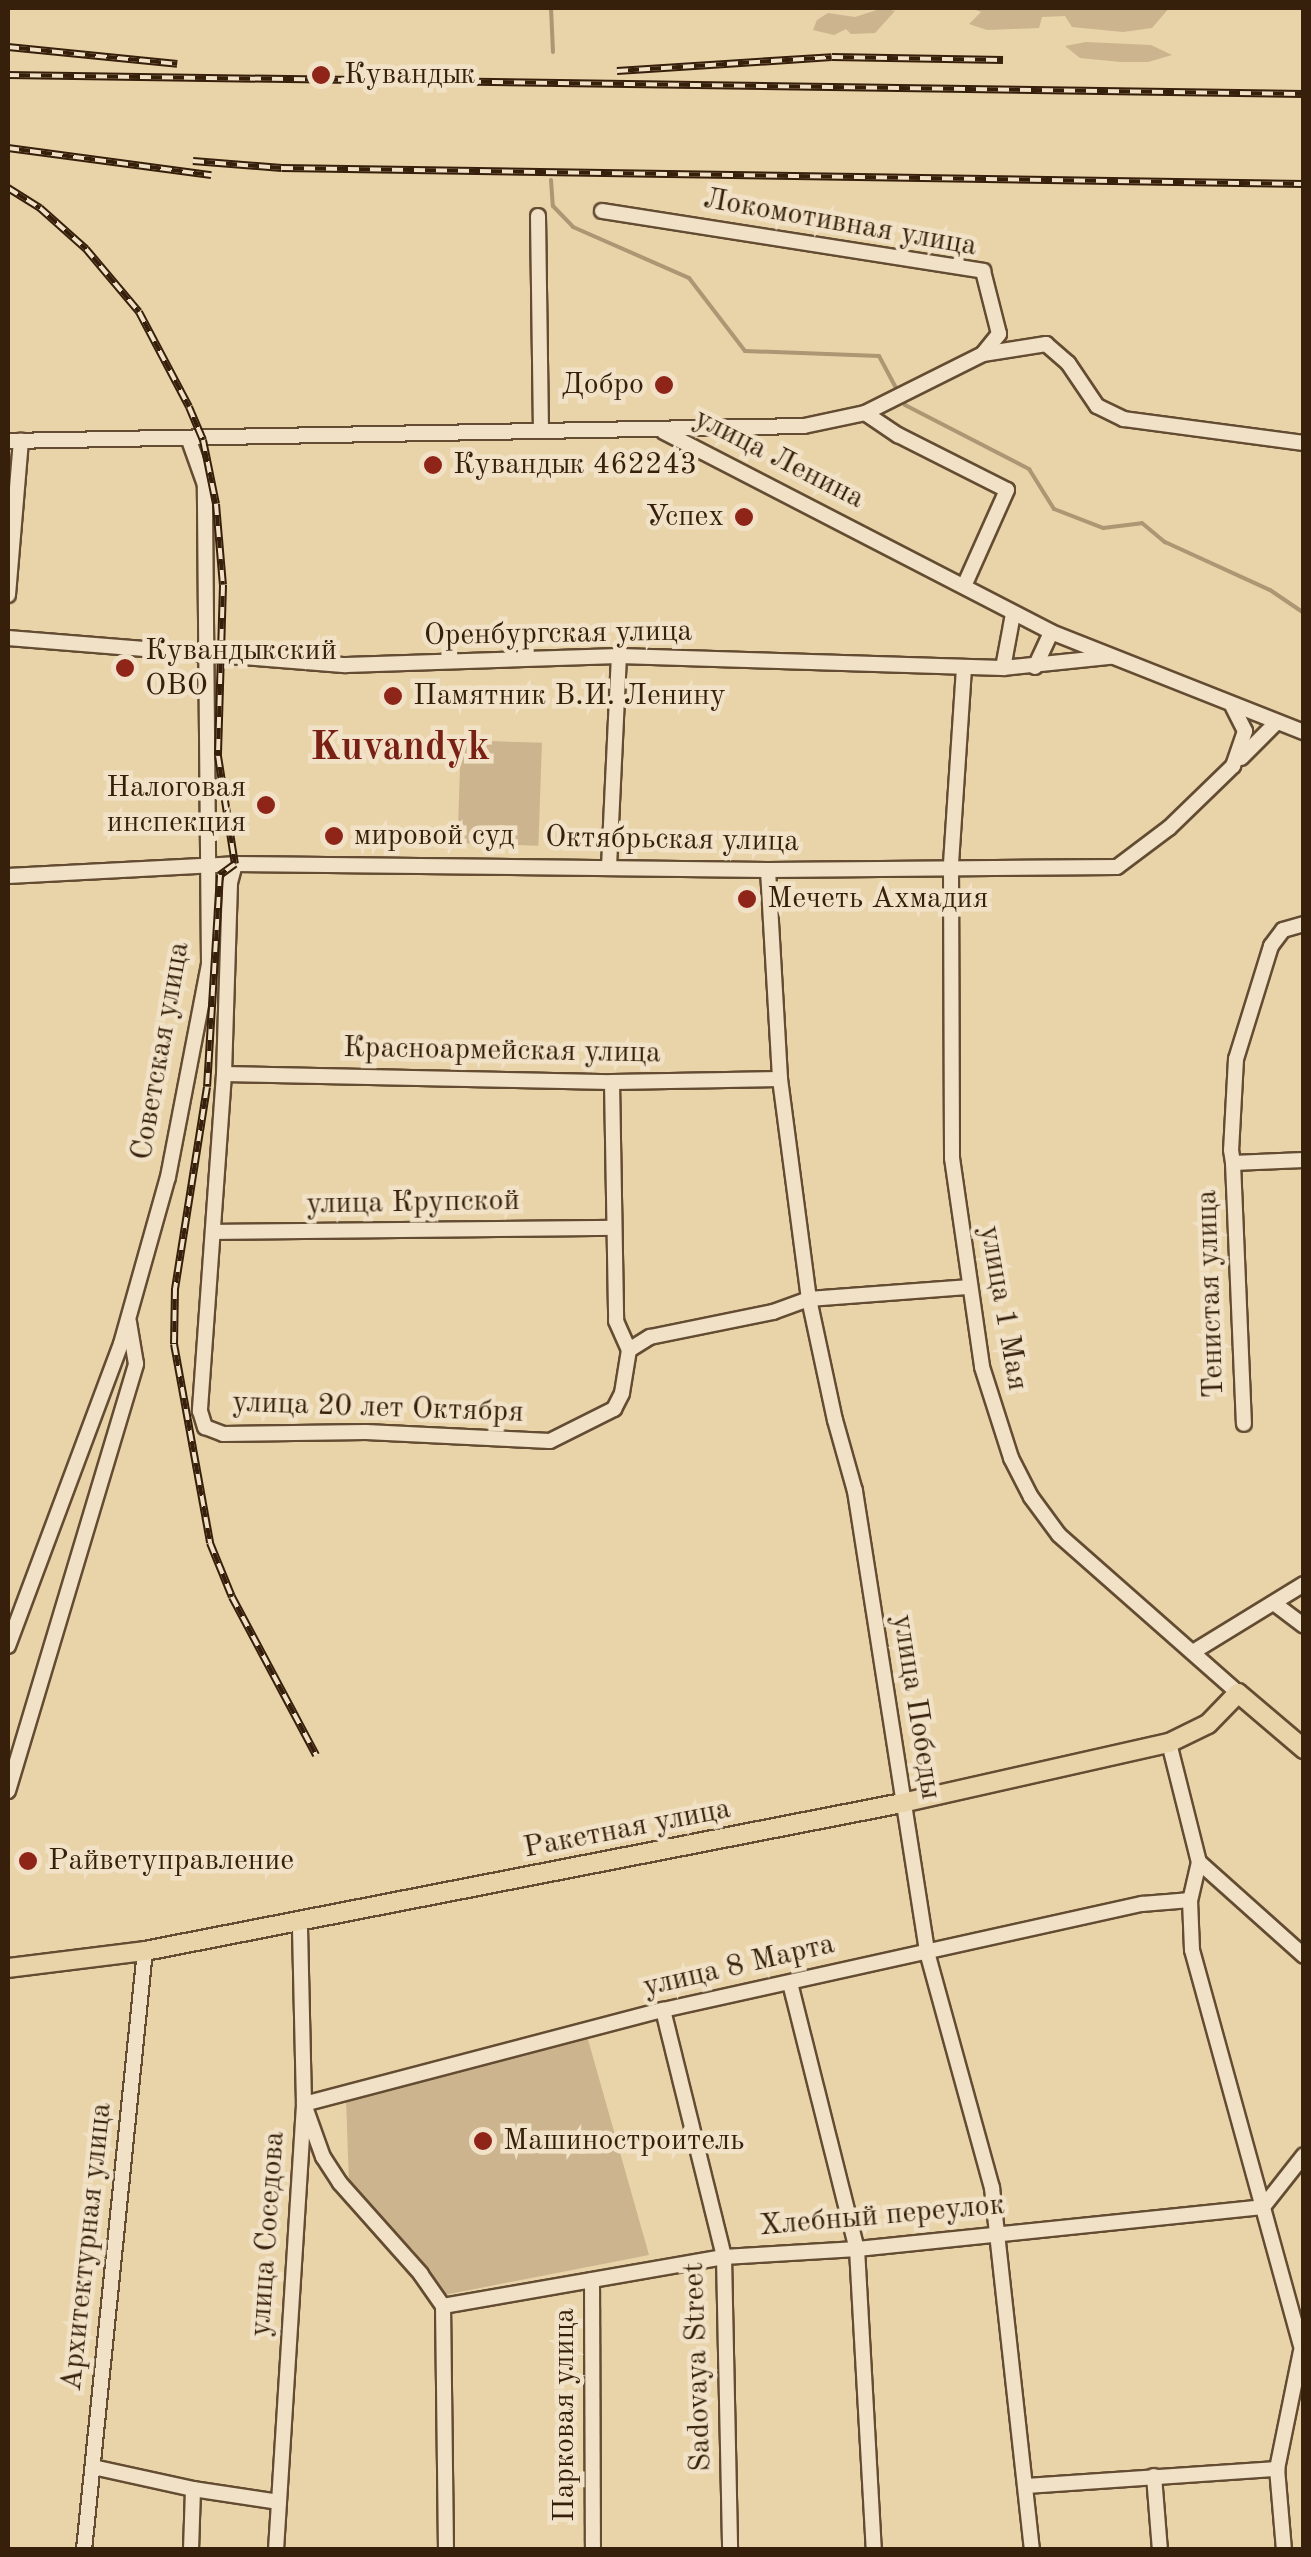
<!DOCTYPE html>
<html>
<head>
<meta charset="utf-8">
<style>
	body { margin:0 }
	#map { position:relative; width:1311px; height:2557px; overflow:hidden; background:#e9d3a9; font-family:"Old Standard TT",serif }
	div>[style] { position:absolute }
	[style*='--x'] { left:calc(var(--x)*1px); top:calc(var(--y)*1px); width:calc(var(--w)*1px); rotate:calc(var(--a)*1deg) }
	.green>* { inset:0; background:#cbb48e; transform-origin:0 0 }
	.stream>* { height:4px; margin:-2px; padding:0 2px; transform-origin:2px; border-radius:2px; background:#ac9673 }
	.roads { filter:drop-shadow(2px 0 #634c32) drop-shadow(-2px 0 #634c32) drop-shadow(0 2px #634c32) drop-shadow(0 -2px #634c32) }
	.minor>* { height:14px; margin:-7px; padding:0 7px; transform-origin:7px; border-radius:7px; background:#f1e2c7 }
	.major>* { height:18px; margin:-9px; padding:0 9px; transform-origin:9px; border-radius:9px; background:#e9d3a9 }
	.rail>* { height:8px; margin-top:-4px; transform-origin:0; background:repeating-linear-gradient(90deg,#f1e2c7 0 11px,#361f0b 0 22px); box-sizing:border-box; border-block:2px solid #361f0b }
	.dots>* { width:28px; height:28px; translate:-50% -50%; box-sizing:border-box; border:5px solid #f1e2c7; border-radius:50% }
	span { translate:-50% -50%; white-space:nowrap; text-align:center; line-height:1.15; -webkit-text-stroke:9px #f1e2c7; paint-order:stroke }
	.poi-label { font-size:30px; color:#361f0b }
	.left { translate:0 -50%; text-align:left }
	.right { translate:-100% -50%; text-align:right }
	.street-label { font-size:30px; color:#361f0b }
	.district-label { font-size:40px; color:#7a1f14; font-weight:700 }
	.frame { position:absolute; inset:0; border:10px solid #361f0b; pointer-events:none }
</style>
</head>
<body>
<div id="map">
	<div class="green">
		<div style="clip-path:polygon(883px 8px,895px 11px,875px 33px,851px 34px,846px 29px,834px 35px,813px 30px,817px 20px,828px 13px,855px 17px)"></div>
		<div style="clip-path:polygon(971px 8px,1169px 8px,1152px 28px,1123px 32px,1072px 27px,1065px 16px,1042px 17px,1039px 28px,987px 30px,969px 24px,981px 12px)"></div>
		<div style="clip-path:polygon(1086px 42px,1151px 45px,1172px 55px,1148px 62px,1121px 62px,1080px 58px,1065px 46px)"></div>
		<div style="left:461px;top:740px;width:81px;height:103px;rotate:2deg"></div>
		<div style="clip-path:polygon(587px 2036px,649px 2255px,444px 2295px,414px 2251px,349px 2184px,346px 2098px)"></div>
	</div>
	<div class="stream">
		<div style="--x:551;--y:8;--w:44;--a:87.4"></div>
		<div style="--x:551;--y:180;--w:26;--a:86"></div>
		<div style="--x:553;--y:206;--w:29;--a:46"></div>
		<div style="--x:573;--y:227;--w:127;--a:23.7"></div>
		<div style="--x:689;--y:278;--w:92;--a:52.5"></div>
		<div style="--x:745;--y:351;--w:134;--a:2.1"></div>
		<div style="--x:879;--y:356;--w:55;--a:62"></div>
		<div style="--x:905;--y:405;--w:140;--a:27.3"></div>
		<div style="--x:1029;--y:469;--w:47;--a:58"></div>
		<div style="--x:1054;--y:509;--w:53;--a:21.2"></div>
		<div style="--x:1103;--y:528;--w:39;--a:-7"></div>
		<div style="--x:1142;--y:523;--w:30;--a:40"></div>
		<div style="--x:1165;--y:542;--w:115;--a:24.6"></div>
		<div style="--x:1270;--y:590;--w:41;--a:34.1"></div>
	</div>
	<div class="roads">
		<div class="minor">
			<div style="--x:602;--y:211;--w:386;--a:8.9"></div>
			<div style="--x:983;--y:271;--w:65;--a:75.7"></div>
			<div style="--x:999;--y:334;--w:26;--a:129"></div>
			<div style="--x:538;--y:216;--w:214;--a:89.2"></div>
			<div style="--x:865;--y:413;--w:40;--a:34"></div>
			<div style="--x:898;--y:435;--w:122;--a:26.8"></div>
			<div style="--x:1007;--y:490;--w:105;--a:114.1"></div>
			<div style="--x:664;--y:432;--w:436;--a:27.3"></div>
			<div style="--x:1051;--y:632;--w:272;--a:21.6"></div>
			<div style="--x:8;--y:441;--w:796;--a:-1.08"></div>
			<div style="--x:804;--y:426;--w:62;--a:-12"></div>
			<div style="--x:865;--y:413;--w:132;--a:-26.6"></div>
			<div style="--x:983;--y:354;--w:64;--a:-9"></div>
			<div style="--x:1046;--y:344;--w:29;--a:41"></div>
			<div style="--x:1068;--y:363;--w:52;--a:56"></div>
			<div style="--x:1097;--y:406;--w:30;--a:26"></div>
			<div style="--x:1124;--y:419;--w:182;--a:7.6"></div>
			<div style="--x:8;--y:595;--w:155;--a:-85.2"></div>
			<div style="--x:8;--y:638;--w:339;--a:4.6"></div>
			<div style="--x:346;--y:665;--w:273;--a:-1.9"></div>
			<div style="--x:619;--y:656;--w:384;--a:1.8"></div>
			<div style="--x:1003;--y:668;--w:108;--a:-5.9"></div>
			<div style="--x:1035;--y:667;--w:38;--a:-65"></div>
			<div style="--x:964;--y:668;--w:198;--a:93.8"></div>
			<div style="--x:951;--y:866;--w:292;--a:89.8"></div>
			<div style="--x:952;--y:1158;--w:211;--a:81.8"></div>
			<div style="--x:982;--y:1367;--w:96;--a:72.3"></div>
			<div style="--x:1011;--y:1458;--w:44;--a:62.9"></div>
			<div style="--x:1031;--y:1497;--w:47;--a:53.6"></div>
			<div style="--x:1059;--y:1535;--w:239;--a:41.4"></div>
			<div style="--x:1003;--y:668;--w:55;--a:-79.5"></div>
			<div style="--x:1241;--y:758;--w:48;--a:-45"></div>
			<div style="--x:235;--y:864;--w:20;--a:105"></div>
			<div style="--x:230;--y:883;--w:191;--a:91.8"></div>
			<div style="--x:224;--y:1074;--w:338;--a:94.1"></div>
			<div style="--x:200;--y:1411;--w:17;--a:73"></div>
			<div style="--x:205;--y:1427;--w:19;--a:21"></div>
			<div style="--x:223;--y:1434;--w:143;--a:-0.8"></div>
			<div style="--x:366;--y:1432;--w:184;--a:2.8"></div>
			<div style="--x:550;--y:1441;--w:72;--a:-26.6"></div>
			<div style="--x:614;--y:1409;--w:18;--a:-63"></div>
			<div style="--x:622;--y:1393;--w:44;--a:-80.8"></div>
			<div style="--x:629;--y:1350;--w:25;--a:-32"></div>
			<div style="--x:650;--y:1337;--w:126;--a:-11.5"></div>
			<div style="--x:773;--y:1312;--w:38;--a:-20"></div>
			<div style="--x:809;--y:1299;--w:158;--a:-4.3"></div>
			<div style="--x:609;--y:867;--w:211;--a:-87.3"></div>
			<div style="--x:768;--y:870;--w:209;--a:86.7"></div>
			<div style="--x:780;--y:1079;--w:222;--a:82.5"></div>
			<div style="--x:809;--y:1299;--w:124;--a:77.9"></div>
			<div style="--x:835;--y:1420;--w:74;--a:74.3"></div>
			<div style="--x:855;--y:1491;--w:467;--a:81.1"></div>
			<div style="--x:927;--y:1952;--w:245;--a:74.6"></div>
			<div style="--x:992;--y:2188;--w:364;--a:83.7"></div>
			<div style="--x:8;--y:876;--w:227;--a:-3"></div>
			<div style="--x:235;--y:864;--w:533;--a:0.64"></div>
			<div style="--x:768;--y:870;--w:349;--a:-0.5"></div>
			<div style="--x:1117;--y:867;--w:65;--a:-36.9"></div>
			<div style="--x:1169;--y:828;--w:89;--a:-44.1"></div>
			<div style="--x:1233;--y:766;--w:37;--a:-71"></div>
			<div style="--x:1245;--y:731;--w:27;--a:-117"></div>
			<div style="--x:1304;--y:924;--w:22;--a:164"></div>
			<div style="--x:1283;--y:930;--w:20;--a:127"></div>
			<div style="--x:1271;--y:946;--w:118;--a:107.2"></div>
			<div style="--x:1236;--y:1059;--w:91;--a:93.1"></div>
			<div style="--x:1231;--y:1150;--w:13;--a:81"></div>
			<div style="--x:1233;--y:1163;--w:71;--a:-2.4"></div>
			<div style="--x:224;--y:1074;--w:388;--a:1.2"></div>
			<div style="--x:612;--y:1082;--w:168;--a:-1"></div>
			<div style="--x:612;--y:1082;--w:239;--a:89"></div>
			<div style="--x:616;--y:1321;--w:32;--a:66"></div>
			<div style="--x:1233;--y:1163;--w:261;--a:87.6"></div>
			<div style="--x:213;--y:1232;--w:400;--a:-0.6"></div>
			<div style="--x:1275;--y:1604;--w:36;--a:37"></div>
			<div style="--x:8;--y:1646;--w:322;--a:-69.5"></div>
			<div style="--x:121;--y:1344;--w:173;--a:-74.3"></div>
			<div style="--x:168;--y:1177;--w:217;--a:-79.1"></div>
			<div style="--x:209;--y:964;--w:479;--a:-90.5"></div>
			<div style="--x:205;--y:485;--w:48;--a:-109.6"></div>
			<div style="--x:1193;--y:1652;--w:130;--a:-31.5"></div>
			<div style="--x:1169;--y:1743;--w:123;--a:75.9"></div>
			<div style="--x:1199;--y:1862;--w:39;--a:103"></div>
			<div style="--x:1190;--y:1900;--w:50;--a:87.7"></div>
			<div style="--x:1192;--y:1950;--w:422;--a:74.6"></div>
			<div style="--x:8;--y:1791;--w:446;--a:-73.3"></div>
			<div style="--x:136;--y:1364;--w:43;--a:-99.5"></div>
			<div style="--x:1199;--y:1862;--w:141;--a:41.8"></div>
			<div style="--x:790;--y:1983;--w:274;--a:75.9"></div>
			<div style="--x:857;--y:2249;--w:301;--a:86.8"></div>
			<div style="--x:663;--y:2010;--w:254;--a:76.1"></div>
			<div style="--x:724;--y:2257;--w:293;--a:88.8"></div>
			<div style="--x:592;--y:2280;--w:270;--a:89.8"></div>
			<div style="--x:443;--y:2306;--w:285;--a:-9.9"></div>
			<div style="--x:724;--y:2257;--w:133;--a:-3.4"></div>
			<div style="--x:857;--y:2249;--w:408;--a:-5.9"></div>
			<div style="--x:1263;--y:2207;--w:66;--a:-51.7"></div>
			<div style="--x:93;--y:2467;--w:102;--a:12.4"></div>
			<div style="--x:193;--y:2489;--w:87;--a:8.6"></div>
			<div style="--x:1154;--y:2476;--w:74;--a:85.4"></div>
			<div style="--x:1026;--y:2486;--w:252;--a:-3.9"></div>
			<div style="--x:84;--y:2550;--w:602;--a:-84.19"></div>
			<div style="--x:191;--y:2550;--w:61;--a:-88.1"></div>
			<div style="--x:276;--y:2550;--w:447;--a:-86.4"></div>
			<div style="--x:304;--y:2104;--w:182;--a:-91.3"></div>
			<div style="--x:446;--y:2550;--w:244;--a:-90.7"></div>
			<div style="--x:443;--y:2306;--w:39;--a:-125"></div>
			<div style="--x:421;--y:2274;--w:122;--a:-131.7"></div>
			<div style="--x:340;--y:2183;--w:31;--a:-123"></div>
			<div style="--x:323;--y:2157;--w:56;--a:-109.7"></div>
			<div style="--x:304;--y:2104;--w:371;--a:-14.7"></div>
			<div style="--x:663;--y:2010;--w:491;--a:-12.5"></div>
			<div style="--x:1142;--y:1904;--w:48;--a:-4.8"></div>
			<div style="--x:1284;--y:2550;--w:81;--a:-94.9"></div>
			<div style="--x:1277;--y:2469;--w:120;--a:-78.5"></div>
		</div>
		<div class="major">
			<div style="--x:8;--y:1968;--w:138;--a:-7.1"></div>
			<div style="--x:145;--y:1951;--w:771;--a:-11.06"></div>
			<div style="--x:902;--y:1803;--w:274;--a:-12.7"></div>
			<div style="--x:1169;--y:1743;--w:43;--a:-26"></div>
			<div style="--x:1208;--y:1724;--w:43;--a:-45.9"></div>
			<div style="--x:1238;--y:1693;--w:87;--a:40.3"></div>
		</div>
	</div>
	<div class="rail">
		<div style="--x:8;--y:47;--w:170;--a:5.7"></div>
		<div style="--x:617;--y:71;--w:215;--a:-3.7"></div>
		<div style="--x:832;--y:57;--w:171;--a:1"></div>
		<div style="--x:8;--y:75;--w:1296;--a:0.84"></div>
		<div style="--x:8;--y:148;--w:205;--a:7.6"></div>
		<div style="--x:193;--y:161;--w:89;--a:4.5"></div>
		<div style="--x:282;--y:168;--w:1022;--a:0.9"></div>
		<div style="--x:8;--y:188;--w:38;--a:32"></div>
		<div style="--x:40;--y:208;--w:62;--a:41.7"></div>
		<div style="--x:86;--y:249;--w:82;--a:49.9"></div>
		<div style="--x:139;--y:312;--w:107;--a:62.2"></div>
		<div style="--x:189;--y:407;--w:36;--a:67"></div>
		<div style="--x:203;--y:440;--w:65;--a:78.5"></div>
		<div style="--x:216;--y:504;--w:81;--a:85.1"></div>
		<div style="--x:223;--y:585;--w:171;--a:91.7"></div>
		<div style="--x:218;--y:756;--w:109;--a:81.1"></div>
		<div style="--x:235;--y:864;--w:19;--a:144"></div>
		<div style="--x:220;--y:875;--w:212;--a:93.5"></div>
		<div style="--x:207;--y:1087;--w:204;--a:99"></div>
		<div style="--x:175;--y:1288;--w:56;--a:91"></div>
		<div style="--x:174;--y:1344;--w:202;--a:79.7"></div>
		<div style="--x:210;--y:1543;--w:58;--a:67.8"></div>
		<div style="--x:232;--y:1597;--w:179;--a:62"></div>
	</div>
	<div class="dots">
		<div style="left:321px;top:75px;background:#8f2418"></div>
		<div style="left:664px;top:385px;background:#8f2418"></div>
		<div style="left:433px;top:465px;background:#8f2418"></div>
		<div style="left:744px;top:517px;background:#8f2418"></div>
		<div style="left:125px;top:668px;background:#8f2418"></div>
		<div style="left:393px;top:696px;background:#8f2418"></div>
		<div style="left:266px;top:805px;background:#8f2418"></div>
		<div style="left:334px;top:836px;background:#8f2418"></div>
		<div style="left:747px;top:899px;background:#8f2418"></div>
		<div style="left:28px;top:1861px;background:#8f2418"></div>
		<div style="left:483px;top:2141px;background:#8f2418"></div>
	</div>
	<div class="poi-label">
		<span class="left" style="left:344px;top:75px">Кувандык</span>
		<span class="right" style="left:644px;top:385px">Добро</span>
		<span class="left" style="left:453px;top:465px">Кувандык 462243</span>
		<span class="right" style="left:724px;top:517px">Успех</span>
		<span class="left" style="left:145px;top:668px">Кувандыкский<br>ОВО</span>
		<span class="left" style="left:413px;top:696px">Памятник В.И. Ленину</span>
		<span class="right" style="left:246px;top:805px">Налоговая<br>инспекция</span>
		<span class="left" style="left:354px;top:836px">мировой суд</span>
		<span class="left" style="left:767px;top:899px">Мечеть Ахмадия</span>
		<span class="left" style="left:48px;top:1861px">Райветуправление</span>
		<span class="left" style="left:503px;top:2141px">Машиностроитель</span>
	</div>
	<div class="street-label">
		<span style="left:840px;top:223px;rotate:10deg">Локомотивная улица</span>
		<span style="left:779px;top:459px;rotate:27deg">улица Ленина</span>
		<span style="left:558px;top:634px;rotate:-1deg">Оренбургская улица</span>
		<span style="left:672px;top:840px;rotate:1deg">Октябрьская улица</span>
		<span style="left:161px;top:1051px;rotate:-80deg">Советская улица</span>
		<span style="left:502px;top:1051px;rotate:1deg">Красноармейская улица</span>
		<span style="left:413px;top:1203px;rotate:-1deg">улица Крупской</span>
		<span style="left:1211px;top:1294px;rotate:-92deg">Тенистая улица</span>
		<span style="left:1003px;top:1308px;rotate:80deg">улица 1 Мая</span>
		<span style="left:378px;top:1408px;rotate:2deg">улица 20 лет Октября</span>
		<span style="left:916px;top:1707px;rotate:81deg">улица Победы</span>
		<span style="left:627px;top:1829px;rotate:-11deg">Ракетная улица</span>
		<span style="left:739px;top:1966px;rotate:-13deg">улица 8 Марта</span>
		<span style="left:882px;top:2216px;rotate:-5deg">Хлебный переулок</span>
		<span style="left:268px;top:2234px;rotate:-86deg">улица Соседова</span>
		<span style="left:87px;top:2247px;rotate:-84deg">Архитектурная улица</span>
		<span style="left:698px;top:2367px;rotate:-92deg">Sadovaya Street</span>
		<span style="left:565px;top:2415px;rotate:-90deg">Парковая улица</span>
	</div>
	<div class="district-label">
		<span style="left:400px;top:749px">Kuvandyk</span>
	</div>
	<div class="frame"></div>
</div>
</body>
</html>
